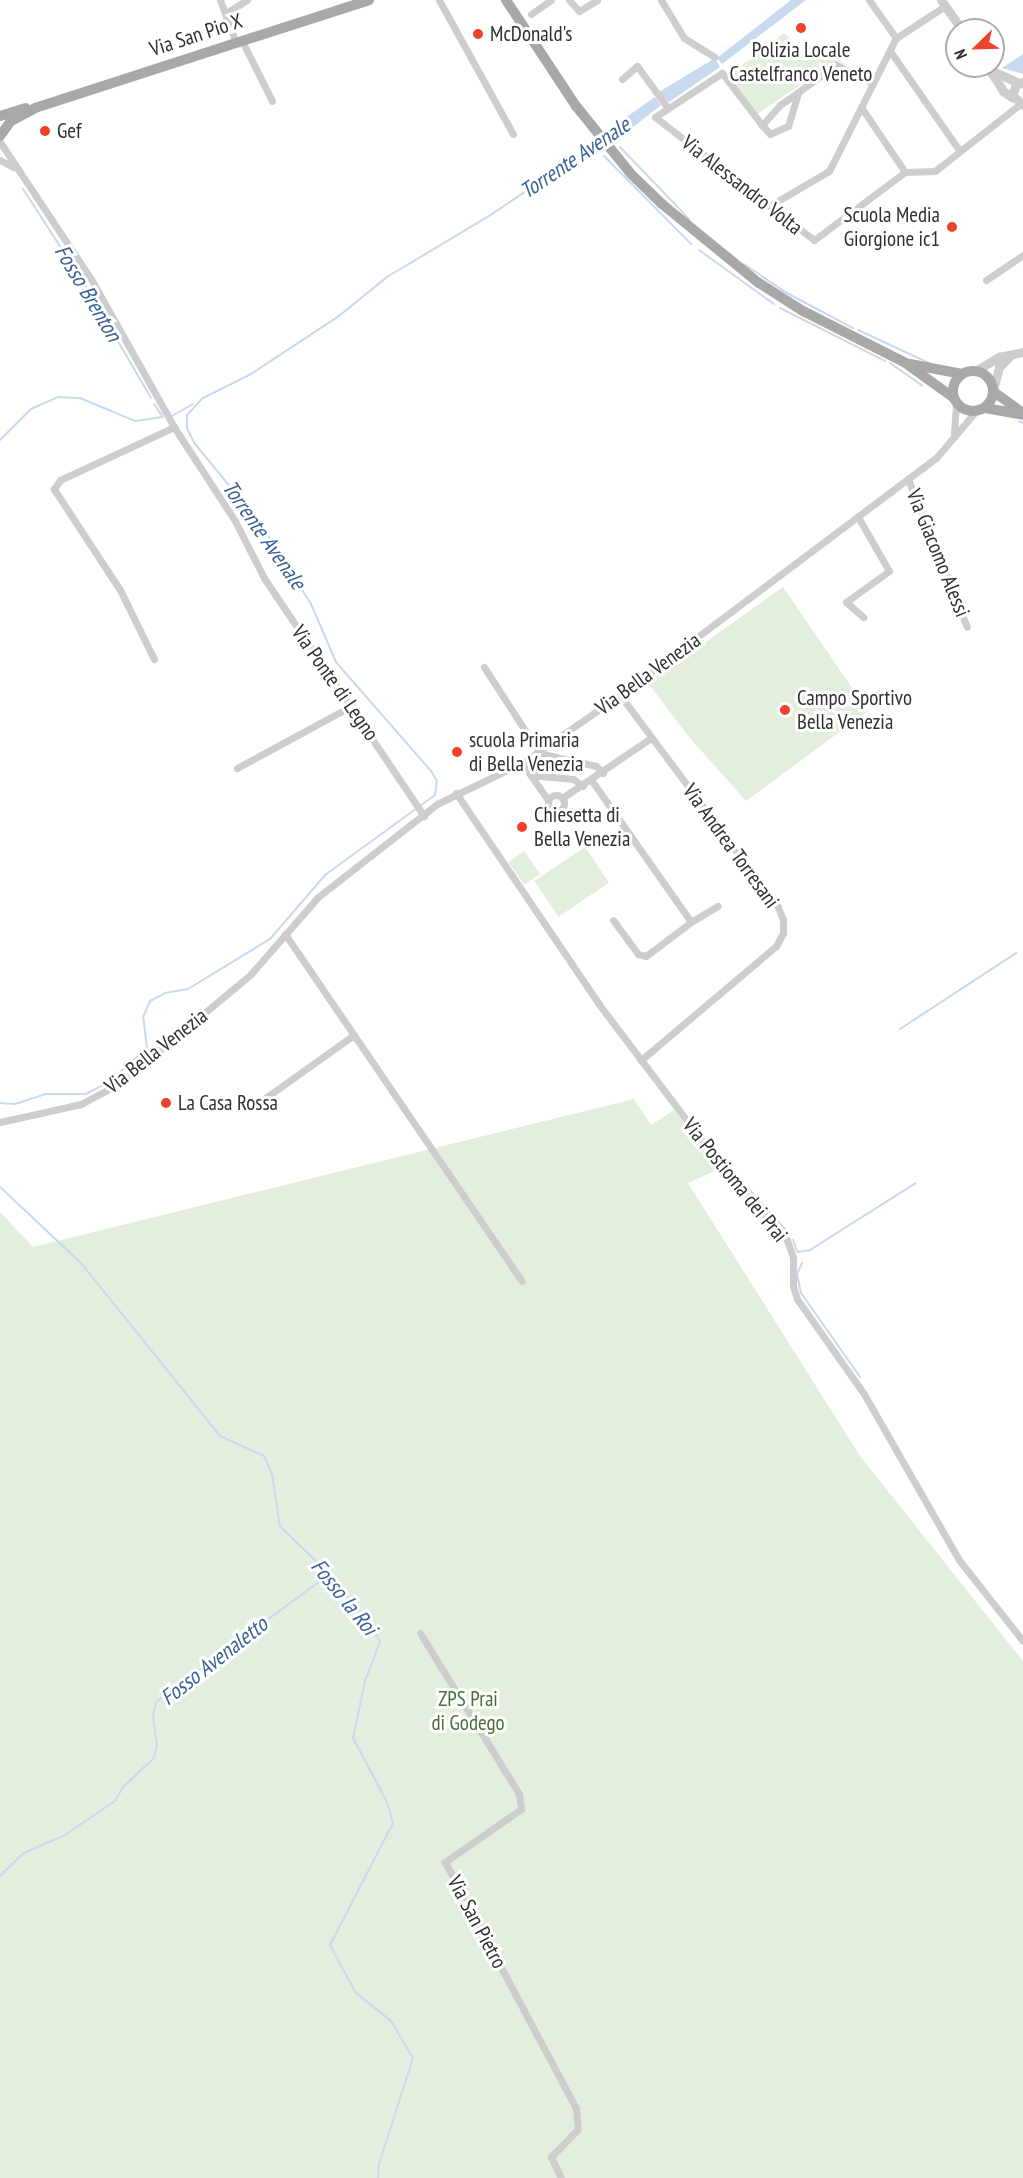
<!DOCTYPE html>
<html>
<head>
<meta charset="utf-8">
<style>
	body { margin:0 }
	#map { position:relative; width:1023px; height:2178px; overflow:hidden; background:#fff; font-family:"PT Sans Narrow",sans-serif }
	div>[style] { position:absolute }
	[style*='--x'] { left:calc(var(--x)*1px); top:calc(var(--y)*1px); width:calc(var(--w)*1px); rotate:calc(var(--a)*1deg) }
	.green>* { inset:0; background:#e3eede; transform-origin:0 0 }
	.water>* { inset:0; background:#c9d9ee }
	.stream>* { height:2px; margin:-1px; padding:0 1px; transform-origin:1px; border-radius:1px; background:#c9d9ee }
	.minor>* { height:7px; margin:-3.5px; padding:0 3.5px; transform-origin:3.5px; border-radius:3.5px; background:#cdcdcd }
	.minor>.ring { margin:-3.5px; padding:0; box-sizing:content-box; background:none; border:7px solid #cdcdcd; border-radius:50% }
	.tertiary>* { height:9px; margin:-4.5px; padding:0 4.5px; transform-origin:4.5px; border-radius:4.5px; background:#cdcdcd }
	.primary>* { height:10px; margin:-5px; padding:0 5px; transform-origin:5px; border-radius:5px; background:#a8a8a8 }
	.primary>.ring { margin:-5px; padding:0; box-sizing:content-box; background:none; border:10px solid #a8a8a8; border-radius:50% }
	.dots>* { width:16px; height:16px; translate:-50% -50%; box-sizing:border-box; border:3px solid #fff; border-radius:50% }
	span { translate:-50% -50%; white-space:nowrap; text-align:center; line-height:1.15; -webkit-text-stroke:6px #fff; paint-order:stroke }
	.poi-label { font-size:21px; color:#303030 }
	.left { translate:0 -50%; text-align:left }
	.right { translate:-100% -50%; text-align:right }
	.street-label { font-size:21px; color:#303030 }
	.park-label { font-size:21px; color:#496f3b }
	.water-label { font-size:22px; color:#396197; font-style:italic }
	.north { position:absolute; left:945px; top:18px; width:60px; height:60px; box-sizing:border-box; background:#fff; border:2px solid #acacac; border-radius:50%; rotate:247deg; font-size:16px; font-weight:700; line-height:24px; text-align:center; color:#303030 }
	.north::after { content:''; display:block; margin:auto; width:21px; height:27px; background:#ee422c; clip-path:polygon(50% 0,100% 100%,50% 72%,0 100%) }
</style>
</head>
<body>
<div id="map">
	<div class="green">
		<div style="clip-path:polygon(784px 33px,800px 49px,837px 56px,846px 68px,831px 64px,756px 115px,726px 77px)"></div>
		<div style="clip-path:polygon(783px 587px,868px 711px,746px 801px,689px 737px,648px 683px)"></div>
		<div style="left:585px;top:847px;width:43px;height:61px;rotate:56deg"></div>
		<div style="left:524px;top:851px;width:28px;height:19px;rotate:55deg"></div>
		<div style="clip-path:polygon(634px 1099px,651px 1125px,674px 1110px,712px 1160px,715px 1171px,688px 1183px,860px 1456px,1023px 1661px,1023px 2178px,0 2178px,0 1212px,33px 1247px)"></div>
	</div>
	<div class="water">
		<div style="clip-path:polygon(791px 0,806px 0,722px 64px,717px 58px)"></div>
		<div style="clip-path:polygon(1023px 54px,1023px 74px,1002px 68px)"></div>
		<div style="clip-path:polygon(715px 58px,720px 67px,669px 102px,659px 92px)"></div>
		<div style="clip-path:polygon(655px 97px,661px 105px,613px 143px,605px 132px)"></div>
	</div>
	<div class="stream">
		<div style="--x:620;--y:147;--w:100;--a:46.2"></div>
		<div style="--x:604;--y:156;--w:124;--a:45.3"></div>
		<div style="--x:23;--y:189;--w:118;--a:57.1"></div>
		<div style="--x:87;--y:288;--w:127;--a:59.8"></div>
		<div style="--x:699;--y:250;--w:92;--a:35.8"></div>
		<div style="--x:744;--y:264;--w:50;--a:34.3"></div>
		<div style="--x:785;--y:292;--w:77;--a:27.9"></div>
		<div style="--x:780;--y:308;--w:118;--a:26.8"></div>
		<div style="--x:858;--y:330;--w:78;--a:24.9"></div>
		<div style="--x:890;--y:363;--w:39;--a:35"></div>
		<div style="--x:154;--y:404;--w:14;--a:56"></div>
		<div style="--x:172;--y:416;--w:24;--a:-30"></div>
		<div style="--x:1019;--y:421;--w:4;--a:27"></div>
		<div style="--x:0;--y:440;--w:44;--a:-45"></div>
		<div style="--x:31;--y:409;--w:30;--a:-24"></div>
		<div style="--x:58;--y:397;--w:22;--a:3"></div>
		<div style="--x:80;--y:398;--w:60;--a:22.7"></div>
		<div style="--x:135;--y:421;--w:28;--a:-8"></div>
		<div style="--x:900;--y:1029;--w:139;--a:-33.2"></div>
		<div style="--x:0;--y:1103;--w:15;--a:4"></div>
		<div style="--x:15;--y:1104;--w:32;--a:-18"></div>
		<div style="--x:45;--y:1094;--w:41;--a:0"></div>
		<div style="--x:86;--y:1094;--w:26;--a:-28"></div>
		<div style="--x:109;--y:1082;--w:51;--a:-41.8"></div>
		<div style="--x:147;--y:1048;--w:31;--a:-97"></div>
		<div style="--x:143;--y:1017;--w:17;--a:-66"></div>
		<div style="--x:150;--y:1001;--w:17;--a:-28"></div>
		<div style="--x:165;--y:993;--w:23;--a:-10"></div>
		<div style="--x:188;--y:989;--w:96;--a:-31.4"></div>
		<div style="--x:270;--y:939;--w:84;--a:-49.3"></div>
		<div style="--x:325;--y:875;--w:136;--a:-36"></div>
		<div style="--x:435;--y:795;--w:14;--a:-82"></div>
		<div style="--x:437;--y:781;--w:12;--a:-121"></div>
		<div style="--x:431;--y:771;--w:145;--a:-131.1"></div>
		<div style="--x:336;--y:662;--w:63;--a:-113.3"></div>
		<div style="--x:311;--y:604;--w:94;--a:-122"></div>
		<div style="--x:261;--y:524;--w:104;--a:-129.5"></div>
		<div style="--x:195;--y:444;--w:18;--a:-117"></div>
		<div style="--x:187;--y:428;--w:13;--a:-90"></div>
		<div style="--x:187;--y:415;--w:23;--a:-47"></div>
		<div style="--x:203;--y:398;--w:54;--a:-26.6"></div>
		<div style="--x:251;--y:374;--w:105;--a:-33.4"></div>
		<div style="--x:339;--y:316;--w:62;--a:-39.1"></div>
		<div style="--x:387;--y:277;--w:119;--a:-30.9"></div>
		<div style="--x:489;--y:216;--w:134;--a:-34"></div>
		<div style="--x:712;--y:1146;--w:15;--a:48"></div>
		<div style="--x:730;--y:1168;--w:85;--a:47.9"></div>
		<div style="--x:0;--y:1187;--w:111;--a:43.2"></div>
		<div style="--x:81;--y:1263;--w:222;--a:51.2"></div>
		<div style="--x:220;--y:1436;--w:48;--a:24.4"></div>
		<div style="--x:264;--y:1456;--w:20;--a:66"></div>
		<div style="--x:272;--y:1474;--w:53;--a:81.3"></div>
		<div style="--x:280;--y:1526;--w:69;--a:44.4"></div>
		<div style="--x:329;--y:1574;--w:67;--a:50.4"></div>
		<div style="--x:372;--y:1626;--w:18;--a:63"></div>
		<div style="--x:380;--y:1642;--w:42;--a:111"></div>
		<div style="--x:365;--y:1681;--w:58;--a:101.9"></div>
		<div style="--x:353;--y:1738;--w:72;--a:62"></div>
		<div style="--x:387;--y:1802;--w:22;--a:74"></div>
		<div style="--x:393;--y:1823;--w:137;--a:117.3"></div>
		<div style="--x:330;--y:1945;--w:55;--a:61.6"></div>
		<div style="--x:356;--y:1993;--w:45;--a:38.7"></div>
		<div style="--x:391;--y:2021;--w:43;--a:59.3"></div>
		<div style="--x:413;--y:2058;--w:111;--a:107.8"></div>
		<div style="--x:379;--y:2164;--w:14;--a:94"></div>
		<div style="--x:793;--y:1240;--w:12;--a:70"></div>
		<div style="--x:798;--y:1252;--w:12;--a:-9"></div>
		<div style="--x:810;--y:1250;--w:125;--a:-32.3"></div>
		<div style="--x:802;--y:1263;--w:12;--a:114"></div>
		<div style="--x:797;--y:1274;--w:19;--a:78"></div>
		<div style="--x:801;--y:1293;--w:103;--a:54.9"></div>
		<div style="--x:0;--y:1876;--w:33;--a:-44"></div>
		<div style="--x:24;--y:1853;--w:45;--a:-23.7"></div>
		<div style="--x:65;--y:1835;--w:60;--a:-34.2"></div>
		<div style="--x:115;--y:1801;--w:16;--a:-60"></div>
		<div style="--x:123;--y:1787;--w:42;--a:-43.1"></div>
		<div style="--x:154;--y:1758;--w:13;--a:-77"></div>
		<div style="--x:157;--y:1745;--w:28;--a:-98"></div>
		<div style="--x:153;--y:1717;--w:15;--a:-79"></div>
		<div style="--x:156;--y:1702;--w:214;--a:-36.4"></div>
	</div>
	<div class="minor">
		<div style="--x:220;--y:0;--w:46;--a:69.6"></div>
		<div style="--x:439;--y:0;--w:153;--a:61.1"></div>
		<div style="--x:569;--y:0;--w:15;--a:48"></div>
		<div style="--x:579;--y:11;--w:21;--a:-31"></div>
		<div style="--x:661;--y:0;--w:44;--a:58.8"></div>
		<div style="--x:684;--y:38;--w:36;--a:32"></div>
		<div style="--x:869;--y:0;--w:47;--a:54.6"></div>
		<div style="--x:226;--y:13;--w:25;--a:-32"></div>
		<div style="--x:531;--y:14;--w:24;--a:-35"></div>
		<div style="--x:242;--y:41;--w:67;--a:63.4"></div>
		<div style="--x:890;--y:51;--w:121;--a:55.1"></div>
		<div style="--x:622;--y:79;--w:20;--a:-41"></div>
		<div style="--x:637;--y:66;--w:52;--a:53.6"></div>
		<div style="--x:873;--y:83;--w:41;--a:-154.1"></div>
		<div style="--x:836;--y:65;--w:69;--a:144.5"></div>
		<div style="--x:780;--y:105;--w:27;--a:132"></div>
		<div style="--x:762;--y:125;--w:66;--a:-127.6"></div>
		<div style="--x:722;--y:73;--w:80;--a:146.7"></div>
		<div style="--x:655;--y:117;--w:201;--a:37.7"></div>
		<div style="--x:814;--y:240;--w:114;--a:-36.8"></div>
		<div style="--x:905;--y:172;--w:30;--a:-2"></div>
		<div style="--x:935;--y:171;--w:107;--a:-38.2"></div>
		<div style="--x:861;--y:107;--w:78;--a:55.9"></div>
		<div style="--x:762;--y:125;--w:12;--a:48"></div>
		<div style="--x:770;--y:134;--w:20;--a:-24"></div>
		<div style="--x:788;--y:126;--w:34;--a:-73"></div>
		<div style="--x:0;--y:142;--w:164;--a:56.4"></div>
		<div style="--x:91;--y:279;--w:170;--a:60.7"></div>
		<div style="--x:174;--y:427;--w:112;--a:57"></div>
		<div style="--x:235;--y:521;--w:64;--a:63"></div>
		<div style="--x:264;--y:578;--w:287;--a:56.1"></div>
		<div style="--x:0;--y:160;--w:16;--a:27"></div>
		<div style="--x:769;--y:206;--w:69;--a:-30.3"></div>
		<div style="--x:829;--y:171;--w:149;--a:-63.3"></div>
		<div style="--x:896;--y:38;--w:59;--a:-33.1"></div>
		<div style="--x:986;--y:280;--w:45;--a:-34"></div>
		<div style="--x:954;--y:433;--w:32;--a:-86"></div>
		<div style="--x:908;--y:479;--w:159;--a:68.3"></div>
		<div style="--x:858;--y:517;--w:62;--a:60.1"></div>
		<div style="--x:889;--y:571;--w:53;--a:144.2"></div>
		<div style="--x:846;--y:602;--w:23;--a:41"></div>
		<div style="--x:154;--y:659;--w:77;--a:-116.2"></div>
		<div style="--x:120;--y:590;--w:121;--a:-123.2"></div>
		<div style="--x:54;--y:489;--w:11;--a:-56"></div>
		<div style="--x:60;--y:480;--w:126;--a:-24.9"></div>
		<div style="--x:484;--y:667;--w:101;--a:57.1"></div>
		<div style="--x:620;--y:695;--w:264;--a:53.3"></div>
		<div style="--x:778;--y:907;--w:14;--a:69"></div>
		<div style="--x:783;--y:920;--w:13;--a:90"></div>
		<div style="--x:783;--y:933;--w:15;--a:118"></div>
		<div style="--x:776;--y:946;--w:177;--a:139.8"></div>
		<div style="--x:538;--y:753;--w:59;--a:12.6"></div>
		<div style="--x:596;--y:766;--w:10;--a:45"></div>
		<div style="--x:522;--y:763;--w:45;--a:54.9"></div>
		<div style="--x:237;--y:768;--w:130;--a:-28.5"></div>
		<div style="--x:531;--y:775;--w:42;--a:5.4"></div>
		<div style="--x:573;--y:779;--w:12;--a:35"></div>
		<div style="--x:592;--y:781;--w:172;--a:54.9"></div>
		<div style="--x:691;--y:922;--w:56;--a:142.9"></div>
		<div style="--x:646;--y:956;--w:8;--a:-166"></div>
		<div style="--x:638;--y:954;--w:42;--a:-126.3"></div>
		<div style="--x:456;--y:793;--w:254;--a:55.9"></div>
		<div style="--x:598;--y:1003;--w:211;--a:52.9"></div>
		<div style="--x:725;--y:1171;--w:93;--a:48.1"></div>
		<div style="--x:787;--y:1240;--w:18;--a:71"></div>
		<div style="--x:793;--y:1257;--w:29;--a:90"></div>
		<div style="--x:793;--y:1286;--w:14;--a:73"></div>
		<div style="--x:797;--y:1299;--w:116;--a:54.8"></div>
		<div style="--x:864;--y:1394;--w:191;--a:60.2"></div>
		<div style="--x:959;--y:1560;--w:103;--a:51.7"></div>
		<div class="ring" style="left:548px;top:795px;width:9px;height:9px"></div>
		<div style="--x:562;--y:798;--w:107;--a:-34"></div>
		<div style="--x:691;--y:922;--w:31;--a:-31"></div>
		<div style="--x:285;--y:934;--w:420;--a:55.7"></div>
		<div style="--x:261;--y:1101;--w:114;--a:-35.4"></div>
		<div style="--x:0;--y:1122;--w:83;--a:-12.5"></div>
		<div style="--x:81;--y:1104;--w:44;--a:-28.3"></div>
		<div style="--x:120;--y:1083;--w:169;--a:-39.7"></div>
		<div style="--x:250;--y:975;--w:103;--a:-48.9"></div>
		<div style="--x:318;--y:897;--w:151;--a:-38"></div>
		<div style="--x:437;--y:804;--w:94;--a:-25.8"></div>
		<div style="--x:522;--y:763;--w:119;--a:-34.8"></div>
		<div style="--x:620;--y:695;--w:395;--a:-36.9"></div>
		<div style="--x:936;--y:458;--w:62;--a:-49.6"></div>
		<div style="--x:420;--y:1633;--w:189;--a:58.4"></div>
		<div style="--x:519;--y:1794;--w:15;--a:82"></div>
		<div style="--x:521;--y:1809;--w:93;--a:145.1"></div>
		<div style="--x:445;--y:1862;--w:279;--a:62"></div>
		<div style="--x:576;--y:2108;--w:21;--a:85"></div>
		<div style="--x:578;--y:2129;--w:39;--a:134"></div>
		<div style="--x:551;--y:2157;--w:23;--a:65"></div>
	</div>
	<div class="tertiary">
		<div style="--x:941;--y:0;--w:37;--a:55"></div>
		<div style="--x:987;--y:66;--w:30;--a:57"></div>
		<div style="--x:1003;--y:91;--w:12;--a:35"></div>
		<div style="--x:990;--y:70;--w:32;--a:24"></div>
		<div style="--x:1023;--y:82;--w:8;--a:157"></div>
		<div style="--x:1016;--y:85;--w:11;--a:112"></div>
		<div style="--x:1012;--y:95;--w:15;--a:42"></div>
		<div style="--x:977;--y:370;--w:26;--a:-31"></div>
		<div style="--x:999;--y:357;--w:25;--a:-12"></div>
		<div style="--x:994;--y:386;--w:20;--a:-75"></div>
		<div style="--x:999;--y:367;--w:16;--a:-45"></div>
	</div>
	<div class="primary">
		<div style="--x:506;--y:0;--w:127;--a:56.6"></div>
		<div style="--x:576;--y:106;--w:87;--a:51"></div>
		<div style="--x:631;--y:174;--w:43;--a:44.1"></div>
		<div style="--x:662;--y:204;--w:125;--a:39.2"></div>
		<div style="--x:759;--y:283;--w:52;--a:32.5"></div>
		<div style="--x:803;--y:311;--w:113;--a:26.8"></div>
		<div style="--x:904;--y:362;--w:62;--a:35.8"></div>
		<div style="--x:0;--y:116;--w:27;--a:-17"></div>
		<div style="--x:0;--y:136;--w:19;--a:-54"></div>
		<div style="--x:11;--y:121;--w:27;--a:-28"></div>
		<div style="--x:35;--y:108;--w:351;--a:-17.9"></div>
		<div style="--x:910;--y:364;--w:53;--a:10.9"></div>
		<div class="ring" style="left:953px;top:371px;width:30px;height:30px"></div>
		<div style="--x:994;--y:392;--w:36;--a:36"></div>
		<div style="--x:985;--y:408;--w:39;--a:10"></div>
	</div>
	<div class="dots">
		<div style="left:801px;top:28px;background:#ee422c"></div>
		<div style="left:478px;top:34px;background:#ee422c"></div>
		<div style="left:45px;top:131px;background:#ee422c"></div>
		<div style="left:952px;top:227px;background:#ee422c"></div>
		<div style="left:785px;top:710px;background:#ee422c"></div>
		<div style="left:457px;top:752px;background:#ee422c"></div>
		<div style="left:522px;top:827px;background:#ee422c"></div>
		<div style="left:166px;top:1103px;background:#ee422c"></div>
	</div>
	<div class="poi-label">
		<span class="left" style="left:490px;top:34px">McDonald's</span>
		<span style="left:801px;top:62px">Polizia Locale<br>Castelfranco Veneto</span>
		<span class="left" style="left:57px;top:131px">Gef</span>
		<span class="right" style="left:940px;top:227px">Scuola Media<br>Giorgione ic1</span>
		<span class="left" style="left:797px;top:710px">Campo Sportivo<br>Bella Venezia</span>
		<span class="left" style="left:469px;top:752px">scuola Primaria<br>di Bella Venezia</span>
		<span class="left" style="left:534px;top:827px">Chiesetta di<br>Bella Venezia</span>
		<span class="left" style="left:178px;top:1103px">La Casa Rossa</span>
	</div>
	<div class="street-label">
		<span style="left:196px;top:35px;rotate:-18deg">Via San Pio X</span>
		<span style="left:742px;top:185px;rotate:38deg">Via Alessandro Volta</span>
		<span style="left:938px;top:553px;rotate:68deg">Via Giacomo Alessi</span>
		<span style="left:648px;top:674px;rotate:-36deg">Via Bella Venezia</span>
		<span style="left:335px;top:683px;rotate:55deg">Via Ponte di Legno</span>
		<span style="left:731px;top:846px;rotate:54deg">Via Andrea Torresani</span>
		<span style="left:156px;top:1051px;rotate:-38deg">Via Bella Venezia</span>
		<span style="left:735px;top:1180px;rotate:51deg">Via Postioma dei Prai</span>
		<span style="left:477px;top:1922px;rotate:62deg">Via San Pietro</span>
	</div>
	<div class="park-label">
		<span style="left:468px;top:1711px">ZPS Prai<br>di Godego</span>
	</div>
	<div class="water-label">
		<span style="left:575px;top:158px;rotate:-34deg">Torrente Avenale</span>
		<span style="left:88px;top:293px;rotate:59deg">Fosso Brenton</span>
		<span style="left:264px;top:535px;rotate:55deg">Torrente Avenale</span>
		<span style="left:344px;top:1597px;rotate:51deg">Fosso la Roi</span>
		<span style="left:214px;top:1661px;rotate:-38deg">Fosso Avenaletto</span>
	</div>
	<div class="north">N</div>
</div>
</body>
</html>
